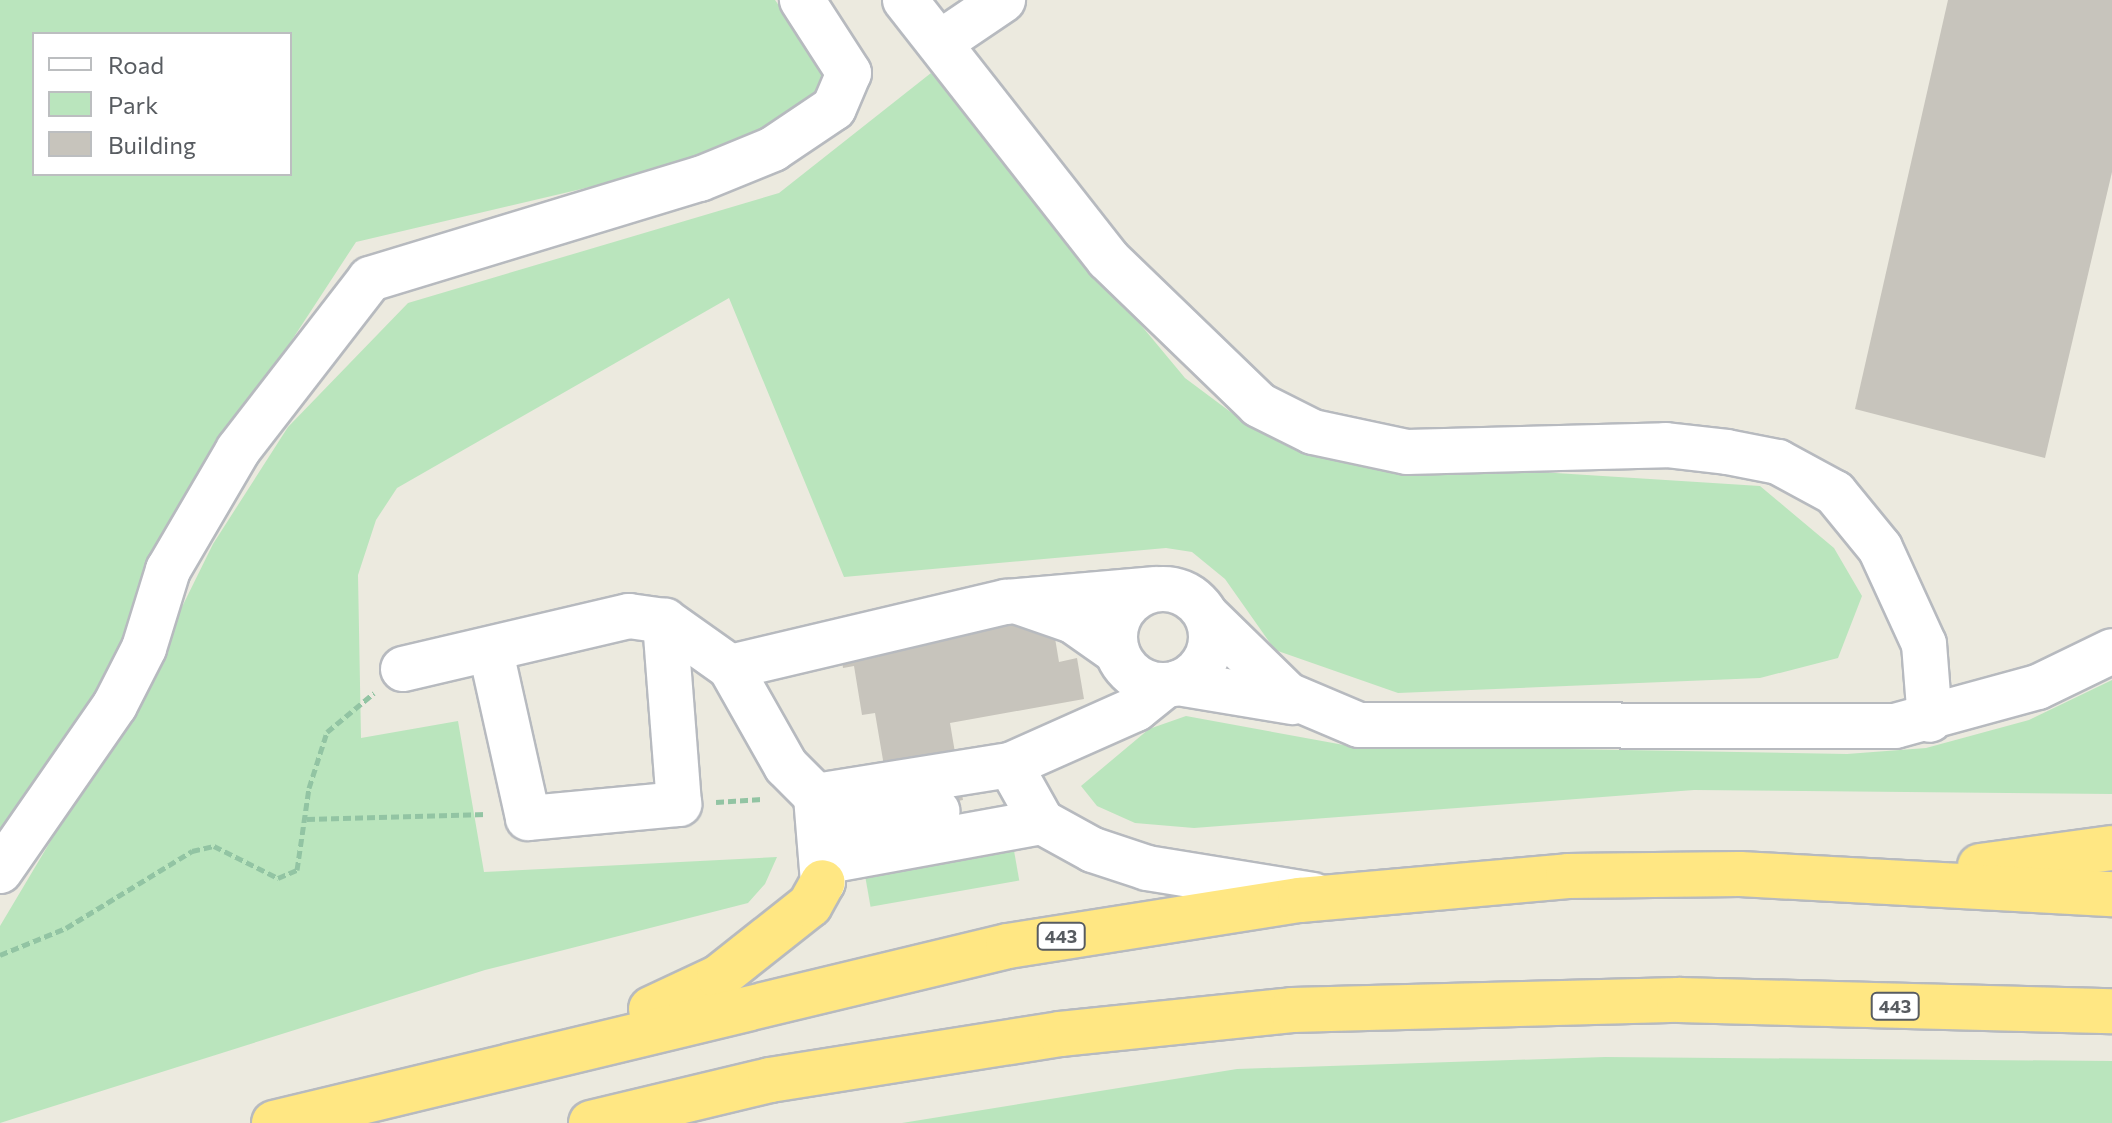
<!DOCTYPE html>
<html>
<head>
<meta charset="utf-8">
<style>
	body { margin:0 }
	#map { position:relative; width:2112px; height:1123px; overflow:hidden; background:#eceadf; font-family:Commissioner,sans-serif }
	div>[style] { position:absolute }
	[style*='--x'] { left:calc(var(--x)*1px); top:calc(var(--y)*1px); width:calc(var(--w)*1px); rotate:calc(var(--a)*1deg) }
	.green>* { inset:0; background:#bae5bd; transform-origin:0 0 }
	.building>* { inset:0; background:#c7c4bc }
	.path>* { height:5px; margin-top:-2.5px; transform-origin:0; background:repeating-linear-gradient(90deg,#92c4a3 0 8px,transparent 0 12px) }
	.roads { filter:drop-shadow(2px 0 #b7babf) drop-shadow(-2px 0 #b7babf) drop-shadow(0 2px #b7babf) drop-shadow(0 -2px #b7babf) }
	.minor>* { height:44px; margin:-22px; padding:0 22px; transform-origin:22px; border-radius:22px; background:#fff }
	.minor>.ring { margin:-22px; padding:0; box-sizing:content-box; background:none; border:44px solid #fff; border-radius:50% }
	.highway>* { height:44px; margin:-22px; padding:0 22px; transform-origin:22px; border-radius:22px; background:#ffe783 }
	span { translate:-50% -50%; white-space:nowrap; text-align:center; line-height:1.15; -webkit-text-stroke:7px #fff; paint-order:stroke }
	.shield-label span { padding:2px 6px; background:#fff; border:2px solid; border-radius:6px; -webkit-text-stroke-width:0 }
	.shield-label { font-size:18px; color:#585c61; font-weight:700 }
	.legend { position:absolute; left:32px; top:32px; width:260px; height:144px; box-sizing:border-box; background:#fff; border:2px solid #bcbec0; margin:0; padding:10px 14px; list-style:none; font-size:24px; color:#585c61 }
	.legend li { display:flex; align-items:center; gap:16px; height:40px }
	.legend b { width:40px; border:2px solid #bcbec0 }
</style>
</head>
<body>
<div id="map">
	<div class="green">
		<div style="clip-path:polygon(evenodd,0 0,775px 0,823px 67px,819px 91px,722px 156px,356px 242px,167px 531px,142px 609px,16px 832px,0 845px,0 0,34px 34px,290px 34px,290px 174px,34px 174px,34px 34px)"></div>
		<div style="clip-path:polygon(931px 73px,1185px 378px,1248px 425px,1353px 460px,1760px 486px,1834px 548px,1862px 596px,1838px 658px,1760px 678px,1398px 693px,1275px 650px,1225px 579px,1192px 552px,1166px 548px,844px 577px,729px 298px,397px 488px,376px 520px,358px 575px,361px 738px,458px 721px,484px 872px,777px 857px,765px 884px,748px 903px,485px 970px,0 1123px,0 926px,143px 686px,213px 544px,288px 427px,408px 303px,779px 193px)"></div>
		<div style="clip-path:polygon(2112px 680px,2112px 794px,1694px 790px,1194px 828px,1135px 823px,1097px 806px,1081px 786px,1149px 729px,1186px 716px,1344px 745px,1847px 754px,1926px 748px,2029px 720px)"></div>
		<div style="left:1013px;top:845px;width:36px;height:151px;rotate:80deg"></div>
		<div style="clip-path:polygon(1605px 1057px,2112px 1061px,2112px 1123px,902px 1123px,1237px 1069px)"></div>
	</div>
	<div class="building">
		<div style="clip-path:polygon(1948px 0,2112px 0,2112px 172px,2045px 458px,1855px 409px)"></div>
		<div style="clip-path:polygon(1016px 619px,1053px 626px,1059px 662px,1077px 658px,1084px 699px,950px 723px,963px 800px,892px 813px,875px 713px,862px 715px,854px 666px,843px 668px,840px 649px)"></div>
	</div>
	<div class="path">
		<div style="--x:716;--y:802;--w:46;--a:-3.7"></div>
		<div style="--x:307;--y:819;--w:180;--a:-1.6"></div>
		<div style="--x:0;--y:955;--w:71;--a:-22.2"></div>
		<div style="--x:66;--y:928;--w:148;--a:-31.4"></div>
		<div style="--x:192;--y:851;--w:23;--a:-13"></div>
		<div style="--x:214;--y:846;--w:72;--a:26.6"></div>
		<div style="--x:278;--y:878;--w:21;--a:-23"></div>
		<div style="--x:297;--y:870;--w:83;--a:-81.7"></div>
		<div style="--x:309;--y:788;--w:59;--a:-72.2"></div>
		<div style="--x:327;--y:732;--w:61;--a:-39.7"></div>
	</div>
	<div class="roads">
		<div class="minor">
			<div style="--x:905;--y:0;--w:329;--a:51.9"></div>
			<div style="--x:1108;--y:259;--w:210;--a:44"></div>
			<div style="--x:1259;--y:405;--w:60;--a:26.6"></div>
			<div style="--x:1313;--y:432;--w:96;--a:12"></div>
			<div style="--x:1407;--y:452;--w:259;--a:-1.5"></div>
			<div style="--x:1666;--y:445;--w:61;--a:6.5"></div>
			<div style="--x:1727;--y:452;--w:52;--a:11.1"></div>
			<div style="--x:1778;--y:462;--w:65;--a:28.5"></div>
			<div style="--x:1835;--y:493;--w:71;--a:50.7"></div>
			<div style="--x:1880;--y:548;--w:106;--a:65.4"></div>
			<div style="--x:1924;--y:644;--w:76;--a:85.5"></div>
			<div style="--x:941;--y:42;--w:75;--a:-34.1"></div>
			<div class="ring" style="left:1115px;top:589px;width:52px;height:52px"></div>
			<div style="--x:1021;--y:603;--w:55;--a:19.1"></div>
			<div style="--x:1073;--y:621;--w:54;--a:35.2"></div>
			<div style="--x:1207;--y:616;--w:113;--a:44.3"></div>
			<div style="--x:1288;--y:695;--w:77;--a:22.9"></div>
			<div style="--x:1359;--y:725;--w:536;--a:0.11"></div>
			<div style="--x:1895;--y:726;--w:148;--a:-15.3"></div>
			<div style="--x:2038;--y:687;--w:82;--a:-25.9"></div>
			<div style="--x:491;--y:652;--w:170;--a:77.4"></div>
			<div style="--x:528;--y:818;--w:152;--a:-5.3"></div>
			<div style="--x:679;--y:804;--w:184;--a:-94.4"></div>
			<div style="--x:403;--y:669;--w:232;--a:-13.2"></div>
			<div style="--x:629;--y:616;--w:36;--a:8"></div>
			<div style="--x:665;--y:621;--w:80;--a:35.3"></div>
			<div style="--x:1178;--y:683;--w:116;--a:9.5"></div>
			<div style="--x:1010;--y:765;--w:138;--a:-24"></div>
			<div style="--x:1136;--y:709;--w:36;--a:-39"></div>
			<div style="--x:816;--y:796;--w:42;--a:-135"></div>
			<div style="--x:786;--y:766;--w:114;--a:-119.5"></div>
			<div style="--x:730;--y:667;--w:284;--a:-13.3"></div>
			<div style="--x:1006;--y:602;--w:149;--a:-5"></div>
			<div style="--x:819;--y:830;--w:120;--a:-9.1"></div>
			<div style="--x:822;--y:862;--w:224;--a:-10.3"></div>
			<div style="--x:0;--y:871;--w:202;--a:-55.3"></div>
			<div style="--x:115;--y:705;--w:64;--a:-63"></div>
			<div style="--x:144;--y:648;--w:82;--a:-72.9"></div>
			<div style="--x:168;--y:570;--w:139;--a:-59.7"></div>
			<div style="--x:238;--y:450;--w:216;--a:-52.3"></div>
			<div style="--x:370;--y:279;--w:345;--a:-16.9"></div>
			<div style="--x:700;--y:179;--w:79;--a:-22.3"></div>
			<div style="--x:773;--y:149;--w:73;--a:-33.9"></div>
			<div style="--x:834;--y:108;--w:38;--a:-67"></div>
			<div style="--x:849;--y:73;--w:87;--a:-122.8"></div>
			<div style="--x:823;--y:882;--w:86;--a:-94.7"></div>
			<div style="--x:816;--y:796;--w:196;--a:-9.1"></div>
			<div style="--x:1010;--y:765;--w:65;--a:60.7"></div>
			<div style="--x:1042;--y:822;--w:58;--a:28.8"></div>
			<div style="--x:1093;--y:850;--w:57;--a:18.4"></div>
			<div style="--x:1147;--y:868;--w:168;--a:9.2"></div>
		</div>
		<div class="highway">
			<div style="--x:1980;--y:866;--w:133;--a:-7.8"></div>
			<div style="--x:651;--y:1009;--w:75;--a:-25.2"></div>
			<div style="--x:719;--y:977;--w:116;--a:-38.4"></div>
			<div style="--x:810;--y:905;--w:26;--a:-61"></div>
			<div style="--x:274;--y:1123;--w:755;--a:-13.56"></div>
			<div style="--x:1008;--y:946;--w:296;--a:-9"></div>
			<div style="--x:1300;--y:900;--w:269;--a:-5.1"></div>
			<div style="--x:1568;--y:876;--w:172;--a:-0.7"></div>
			<div style="--x:1740;--y:874;--w:373;--a:3.1"></div>
			<div style="--x:591;--y:1123;--w:184;--a:-13.5"></div>
			<div style="--x:770;--y:1080;--w:294;--a:-9"></div>
			<div style="--x:1060;--y:1034;--w:233;--a:-5.9"></div>
			<div style="--x:1292;--y:1010;--w:387;--a:-1.5"></div>
			<div style="--x:1679;--y:1000;--w:433;--a:1.5"></div>
		</div>
	</div>
	<div class="shield-label">
		<span style="left:1061px;top:936px">443</span>
		<span style="left:1895px;top:1006px">443</span>
	</div>
	<ul class="legend">
	<li><b style="height:10px;background:#fff"></b>Road</li>
	<li><b style="height:22px;background:#bae5bd"></b>Park</li>
	<li><b style="height:22px;background:#c7c4bc"></b>Building</li>
	</ul>
</div>
</body>
</html>
